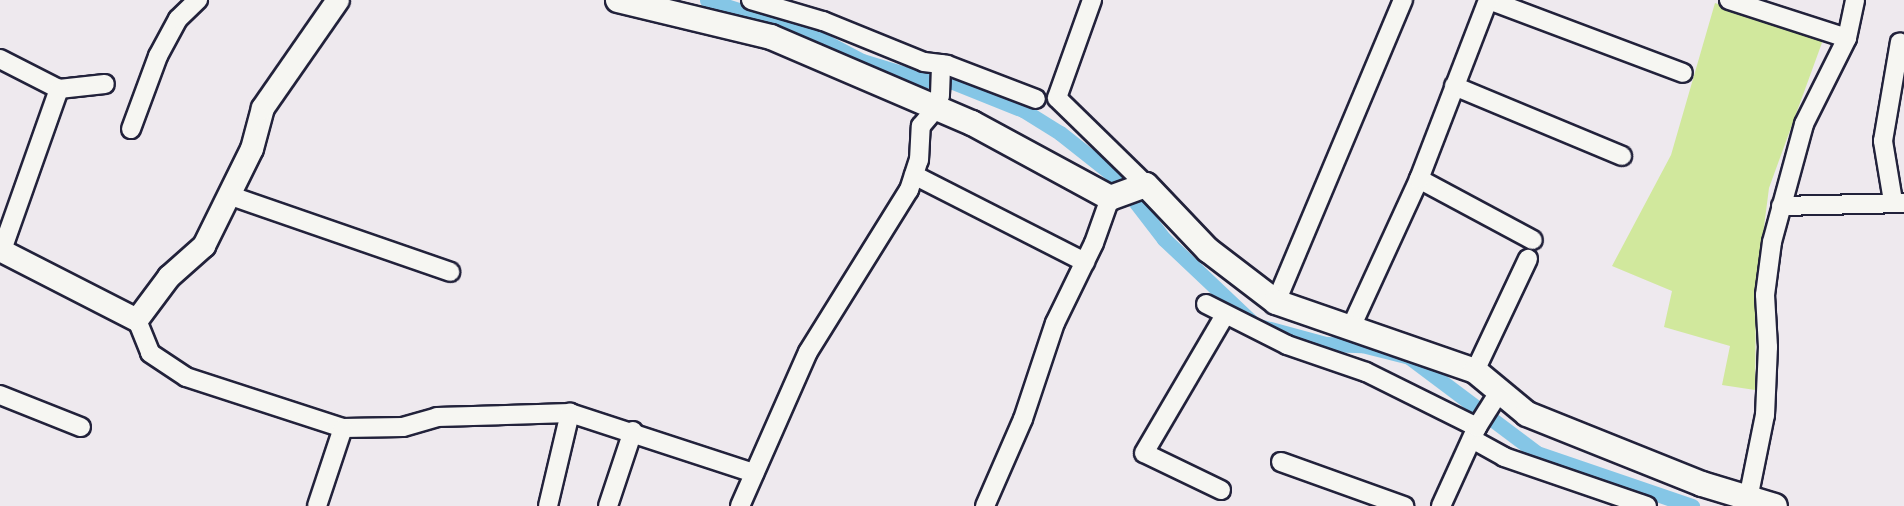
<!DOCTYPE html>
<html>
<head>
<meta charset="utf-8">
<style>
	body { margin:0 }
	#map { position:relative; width:1904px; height:506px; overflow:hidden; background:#eee9ee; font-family:Delius,sans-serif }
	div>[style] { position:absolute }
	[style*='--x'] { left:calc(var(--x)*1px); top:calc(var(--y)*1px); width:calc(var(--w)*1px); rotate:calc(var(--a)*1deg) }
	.green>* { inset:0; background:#d1e89d }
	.canal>* { height:15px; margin:-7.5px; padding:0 7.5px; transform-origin:7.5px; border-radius:7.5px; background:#85c6e6 }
	.roads { filter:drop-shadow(2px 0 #22223b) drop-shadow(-2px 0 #22223b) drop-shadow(0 2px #22223b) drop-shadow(0 -2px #22223b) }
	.minor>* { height:18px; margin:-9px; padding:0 9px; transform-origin:9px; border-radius:9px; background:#f6f6f2 }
	.tertiary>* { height:22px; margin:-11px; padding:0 11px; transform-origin:11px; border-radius:11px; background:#f6f6f2 }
	.secondary>* { height:24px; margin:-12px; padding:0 12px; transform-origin:12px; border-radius:12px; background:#f6f6f2 }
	span { translate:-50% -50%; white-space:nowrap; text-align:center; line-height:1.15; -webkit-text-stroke:5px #f6f6f2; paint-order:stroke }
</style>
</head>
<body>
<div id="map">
	<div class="green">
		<div style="clip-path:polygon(1715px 3px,1823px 40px,1769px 188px,1756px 289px,1755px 390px,1722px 385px,1730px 346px,1664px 327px,1672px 291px,1612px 266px,1671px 155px)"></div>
	</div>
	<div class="canal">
		<div style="--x:707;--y:0;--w:103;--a:17.6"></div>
		<div style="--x:805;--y:31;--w:64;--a:27.8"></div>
		<div style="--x:862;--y:61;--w:65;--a:17"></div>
		<div style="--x:924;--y:80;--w:29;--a:4"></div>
		<div style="--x:953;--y:82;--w:75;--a:21.8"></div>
		<div style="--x:1023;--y:110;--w:44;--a:31.9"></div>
		<div style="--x:1060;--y:133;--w:73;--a:38.3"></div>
		<div style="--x:1117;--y:178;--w:77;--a:52.4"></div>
		<div style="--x:1164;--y:239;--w:125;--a:43.4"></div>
		<div style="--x:1255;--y:325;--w:73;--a:15"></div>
		<div style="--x:1326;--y:344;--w:36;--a:2"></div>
		<div style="--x:1362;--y:345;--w:49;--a:14.3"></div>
		<div style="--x:1409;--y:357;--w:160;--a:36.9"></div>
		<div style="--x:1537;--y:453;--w:164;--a:18.9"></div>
	</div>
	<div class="roads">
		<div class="minor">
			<div style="--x:751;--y:0;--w:75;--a:16.3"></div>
			<div style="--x:823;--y:21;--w:109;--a:22.1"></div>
			<div style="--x:924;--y:62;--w:23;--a:7"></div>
			<div style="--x:947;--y:65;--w:95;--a:20.9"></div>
			<div style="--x:1092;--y:0;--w:104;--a:109.7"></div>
			<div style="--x:1057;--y:98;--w:124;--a:44.3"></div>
			<div style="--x:1489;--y:0;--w:207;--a:20.6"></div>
			<div style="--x:1729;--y:0;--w:124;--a:17.9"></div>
			<div style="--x:0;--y:59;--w:66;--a:27"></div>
			<div style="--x:59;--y:89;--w:46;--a:-6.2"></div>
			<div style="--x:1454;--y:86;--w:182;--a:22.6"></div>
			<div style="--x:131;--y:129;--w:78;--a:-69.7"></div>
			<div style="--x:158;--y:56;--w:42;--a:-61.6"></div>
			<div style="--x:178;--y:19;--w:28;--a:-44"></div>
			<div style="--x:914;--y:175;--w:192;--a:27"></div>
			<div style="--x:1419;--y:179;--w:129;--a:28.2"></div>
			<div style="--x:231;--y:196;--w:232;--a:19.1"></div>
			<div style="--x:1893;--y:201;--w:61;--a:-99.5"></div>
			<div style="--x:1883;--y:141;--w:100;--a:-80.3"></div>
			<div style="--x:1781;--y:206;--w:123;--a:-1.4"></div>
			<div style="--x:2;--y:250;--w:171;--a:-70.5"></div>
			<div style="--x:1276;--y:302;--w:328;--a:-67.2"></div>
			<div style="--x:1206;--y:304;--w:91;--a:26.8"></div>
			<div style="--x:1287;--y:345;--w:83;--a:18.9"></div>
			<div style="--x:1366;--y:372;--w:124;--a:26.4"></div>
			<div style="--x:137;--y:320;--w:35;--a:68"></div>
			<div style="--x:150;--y:353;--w:43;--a:33.7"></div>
			<div style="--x:186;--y:377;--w:165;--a:18"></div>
			<div style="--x:343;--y:428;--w:60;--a:-1"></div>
			<div style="--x:403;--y:427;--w:35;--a:-16"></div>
			<div style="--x:437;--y:417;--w:133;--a:-1.7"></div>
			<div style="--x:570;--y:413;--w:194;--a:18.1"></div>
			<div style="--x:1352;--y:325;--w:161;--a:-65.3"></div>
			<div style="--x:1419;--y:179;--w:192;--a:-68.9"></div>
			<div style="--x:1475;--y:371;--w:124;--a:-64.7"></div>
			<div style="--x:0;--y:395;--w:87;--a:21.6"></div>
			<div style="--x:1472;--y:439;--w:37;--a:29"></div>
			<div style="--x:1504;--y:457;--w:151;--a:18.9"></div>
			<div style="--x:1281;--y:462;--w:131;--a:19.7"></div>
			<div style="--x:1221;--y:490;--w:85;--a:-154.3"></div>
			<div style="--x:1144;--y:453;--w:160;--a:-59.6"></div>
			<div style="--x:1748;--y:499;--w:86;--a:-78.6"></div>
			<div style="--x:1765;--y:415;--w:68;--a:-87.5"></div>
			<div style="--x:1768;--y:347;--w:52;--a:-93.3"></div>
			<div style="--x:1765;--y:295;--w:53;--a:-82.5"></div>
			<div style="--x:1772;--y:242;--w:122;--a:-74.8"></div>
			<div style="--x:1804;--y:124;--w:96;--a:-63.4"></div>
			<div style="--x:1847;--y:38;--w:39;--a:-78"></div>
			<div style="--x:317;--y:506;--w:82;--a:-71.6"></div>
			<div style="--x:548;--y:506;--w:96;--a:-76.7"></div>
			<div style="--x:608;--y:506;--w:79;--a:-71.6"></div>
			<div style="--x:740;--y:506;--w:168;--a:-66.2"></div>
			<div style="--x:808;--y:352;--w:191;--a:-58.1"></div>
			<div style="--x:909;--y:190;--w:32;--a:-72"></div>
			<div style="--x:919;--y:160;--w:34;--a:-87"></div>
			<div style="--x:921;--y:126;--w:25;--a:-50"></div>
			<div style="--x:937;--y:107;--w:12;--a:-76"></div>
			<div style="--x:940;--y:95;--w:31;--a:-88"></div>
			<div style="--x:985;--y:506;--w:95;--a:-66.4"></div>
			<div style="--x:1023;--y:419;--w:101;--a:-71.6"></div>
			<div style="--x:1055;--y:323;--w:89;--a:-64"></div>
			<div style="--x:1094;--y:243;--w:48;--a:-70.4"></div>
			<div style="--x:1441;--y:506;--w:87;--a:-65.5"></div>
			<div style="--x:1477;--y:427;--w:41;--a:-57.8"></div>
		</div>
		<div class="tertiary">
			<div style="--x:0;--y:250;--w:154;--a:27.1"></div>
			<div style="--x:137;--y:320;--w:54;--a:-53.3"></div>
			<div style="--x:169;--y:277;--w:47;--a:-41.5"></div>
			<div style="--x:204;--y:246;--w:108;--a:-63.7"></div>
			<div style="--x:252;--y:149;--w:42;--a:-75"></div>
			<div style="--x:263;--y:108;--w:131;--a:-55.2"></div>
		</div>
		<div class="secondary">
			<div style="--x:618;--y:0;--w:157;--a:13.6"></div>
			<div style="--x:771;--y:37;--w:219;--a:23.2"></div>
			<div style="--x:972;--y:123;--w:157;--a:28.5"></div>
			<div style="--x:1110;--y:198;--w:38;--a:-20"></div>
			<div style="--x:1146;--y:185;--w:90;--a:46.4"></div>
			<div style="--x:1208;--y:250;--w:86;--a:37.4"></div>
			<div style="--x:1276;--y:302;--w:211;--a:19.1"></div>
			<div style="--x:1475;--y:371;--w:67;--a:39.6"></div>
			<div style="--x:1527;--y:414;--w:188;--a:21.8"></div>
			<div style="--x:1702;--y:484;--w:76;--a:16.8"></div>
		</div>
	</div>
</div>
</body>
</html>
